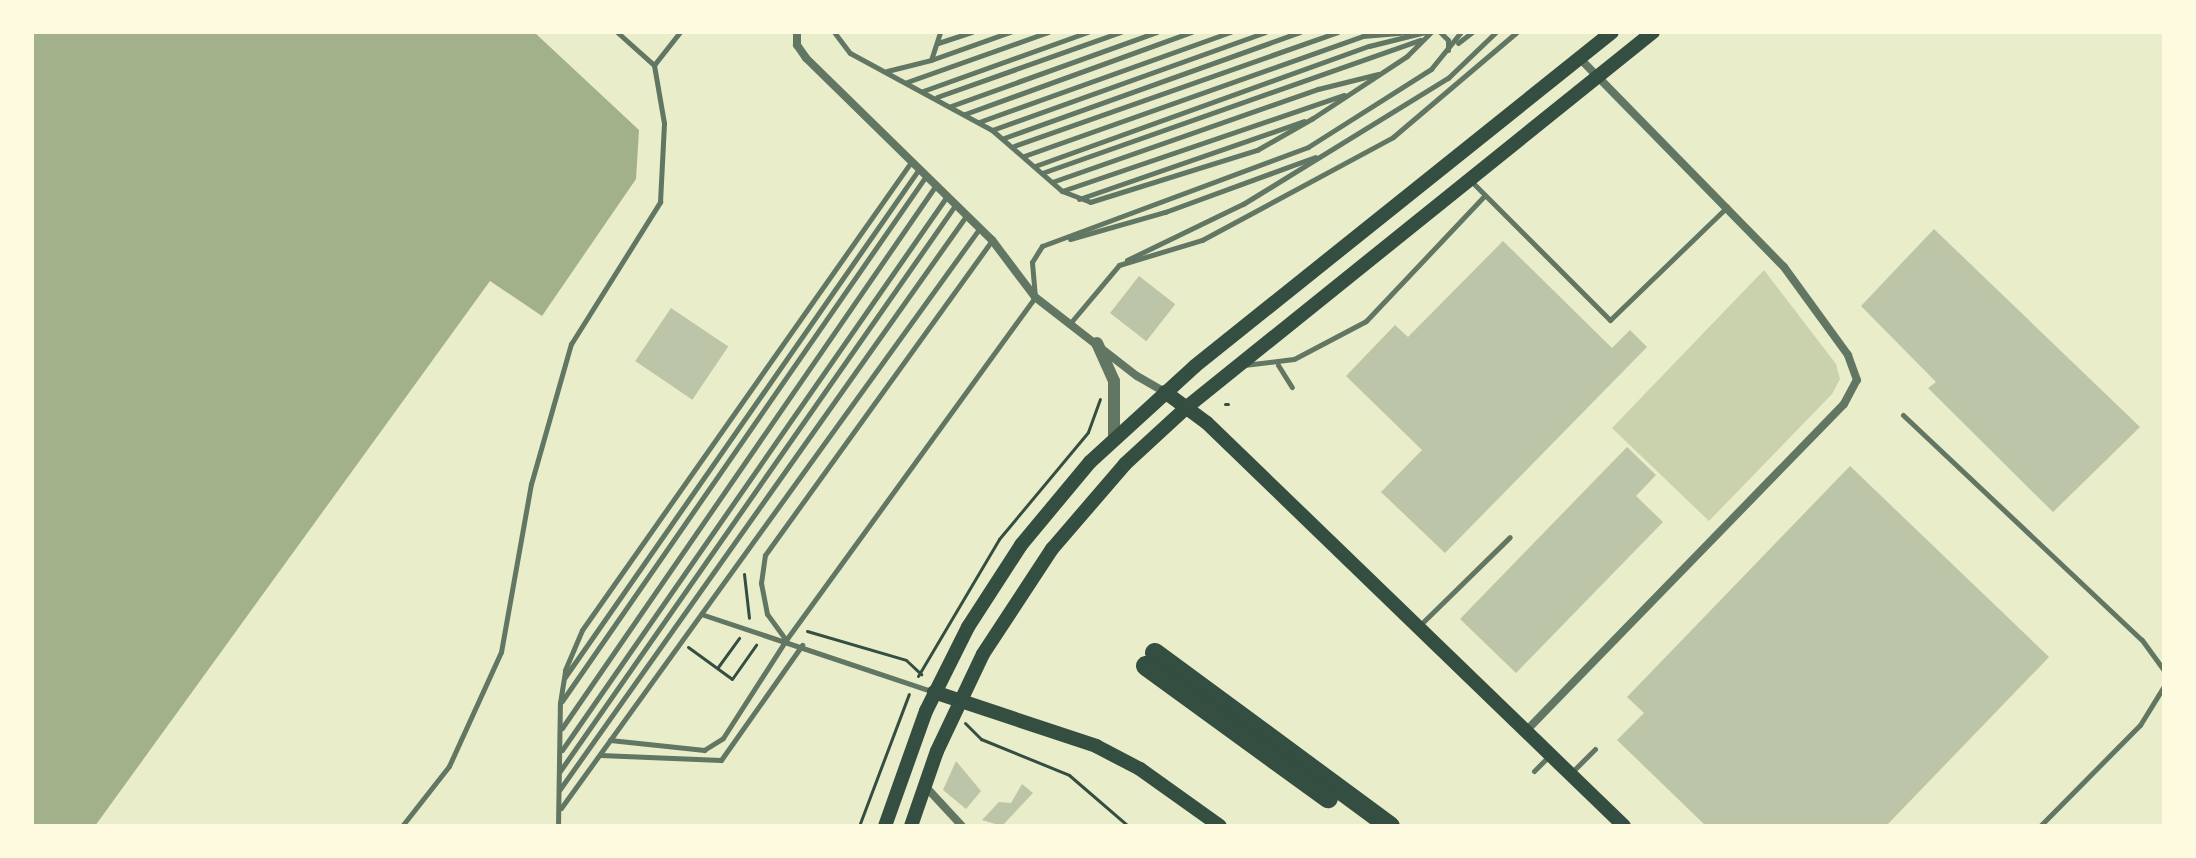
<!DOCTYPE html>
<html>
<head>
<meta charset="utf-8">
<style>
	body { margin:0 }
	#map { position:relative; width:2196px; height:858px; overflow:hidden; background:#e9edc9; font-family:Raleway,sans-serif }
	div>[style] { position:absolute }
	[style*='--x'] { left:calc(var(--x)*1px); top:calc(var(--y)*1px); width:calc(var(--w)*1px); rotate:calc(var(--a)*1deg) }
	.green>* { inset:0; background:#cad2ad }
	.water>* { inset:0; background:#a3b18a }
	.building>* { inset:0; background:#bcc5a7; transform-origin:0 0 }
	.path>* { height:3px; margin:-1.5px; padding:0 1.5px; transform-origin:1.5px; border-radius:1.5px; background:#344e41 }
	.service>* { height:5px; margin:-2.5px; padding:0 2.5px; transform-origin:2.5px; border-radius:2.5px; background:#617663 }
	.minor>* { height:8px; margin:-4px; padding:0 4px; transform-origin:4px; border-radius:4px; background:#617663 }
	.tertiary>* { height:12px; margin:-6px; padding:0 6px; transform-origin:6px; border-radius:6px; background:#617663 }
	.secondary>* { height:14px; margin:-7px; padding:0 7px; transform-origin:7px; border-radius:7px; background:#344e41 }
	.motorway>* { height:20px; margin:-10px; padding:0 10px; transform-origin:10px; border-radius:10px; background:#344e41 }
	span { translate:-50% -50%; white-space:nowrap; text-align:center; line-height:1.15; -webkit-text-stroke:6px #fefae0; paint-order:stroke }
	.frame { position:absolute; inset:0; border:34px solid #fefae0; pointer-events:none }
</style>
</head>
<body>
<div id="map">
	<div class="green">
		<div style="clip-path:polygon(1764px 270px,1836px 364px,1840px 379px,1832px 394px,1709px 521px,1612px 428px)"></div>
	</div>
	<div class="water">
		<div style="clip-path:polygon(32px 32px,534px 32px,639px 130px,636px 179px,542px 316px,490px 281px,95px 826px,32px 826px)"></div>
	</div>
	<div class="building">
		<div style="clip-path:polygon(1934px 229px,2140px 427px,2053px 512px,1928px 388px,1936px 382px,1861px 306px)"></div>
		<div style="clip-path:polygon(1503px 241px,1612px 348px,1630px 330px,1647px 347px,1445px 553px,1381px 492px,1422px 450px,1346px 376px,1395px 325px,1408px 337px)"></div>
		<div style="left:1139px;top:276px;width:46px;height:47px;rotate:38deg"></div>
		<div style="left:671px;top:308px;width:69px;height:64px;rotate:34deg"></div>
		<div style="clip-path:polygon(1627px 447px,1656px 475px,1636px 496px,1663px 522px,1516px 673px,1460px 619px)"></div>
		<div style="clip-path:polygon(1850px 466px,2049px 657px,1886px 826px,1706px 826px,1617px 740px,1644px 713px,1627px 697px)"></div>
		<div style="clip-path:polygon(956px 761px,981px 791px,966px 809px,943px 790px)"></div>
		<div style="clip-path:polygon(1022px 784px,1033px 793px,1002px 826px,982px 820px,999px 802px,1011px 803px)"></div>
	</div>
	<div class="path">
		<div style="--x:1225;--y:404;--w:3;--a:0"></div>
		<div style="--x:744;--y:574;--w:44;--a:83.5"></div>
		<div style="--x:807;--y:631;--w:103;--a:16.3"></div>
		<div style="--x:906;--y:660;--w:21;--a:43"></div>
		<div style="--x:688;--y:647;--w:54;--a:36"></div>
		<div style="--x:732;--y:679;--w:42;--a:-54.8"></div>
		<div style="--x:718;--y:667;--w:36;--a:-54"></div>
		<div style="--x:918;--y:676;--w:159;--a:-59.4"></div>
		<div style="--x:999;--y:539;--w:139;--a:-50.2"></div>
		<div style="--x:1088;--y:432;--w:35;--a:-70"></div>
		<div style="--x:965;--y:723;--w:23;--a:45"></div>
		<div style="--x:981;--y:739;--w:95;--a:22.2"></div>
		<div style="--x:1069;--y:775;--w:78;--a:40.8"></div>
		<div style="--x:859;--y:826;--w:141;--a:-69.3"></div>
	</div>
	<div class="service">
		<div style="--x:617;--y:32;--w:50;--a:41.7"></div>
		<div style="--x:834;--y:32;--w:26;--a:53"></div>
		<div style="--x:850;--y:53;--w:162;--a:28.5"></div>
		<div style="--x:992;--y:130;--w:93;--a:41.1"></div>
		<div style="--x:1062;--y:191;--w:30;--a:21"></div>
		<div style="--x:1090;--y:202;--w:175;--a:-17.3"></div>
		<div style="--x:1257;--y:150;--w:64;--a:-29.7"></div>
		<div style="--x:1440;--y:32;--w:11;--a:45"></div>
		<div style="--x:1448;--y:40;--w:10;--a:90"></div>
		<div style="--x:938;--y:43;--w:35;--a:-18"></div>
		<div style="--x:1458;--y:43;--w:18;--a:-38"></div>
		<div style="--x:931;--y:60;--w:84;--a:-19.5"></div>
		<div style="--x:887;--y:71;--w:45;--a:-14"></div>
		<div style="--x:931;--y:60;--w:29;--a:-72"></div>
		<div style="--x:907;--y:82;--w:150;--a:-19.5"></div>
		<div style="--x:923;--y:91;--w:175;--a:-19.7"></div>
		<div style="--x:937;--y:97;--w:195;--a:-19.5"></div>
		<div style="--x:951;--y:106;--w:219;--a:-19.8"></div>
		<div style="--x:965;--y:114;--w:241;--a:-19.9"></div>
		<div style="--x:1313;--y:118;--w:113;--a:-33.4"></div>
		<div style="--x:1407;--y:56;--w:34;--a:-45"></div>
		<div style="--x:979;--y:122;--w:267;--a:-19.7"></div>
		<div style="--x:992;--y:130;--w:290;--a:-19.7"></div>
		<div style="--x:1004;--y:138;--w:314;--a:-19.7"></div>
		<div style="--x:1014;--y:146;--w:343;--a:-19.4"></div>
		<div style="--x:1024;--y:156;--w:360;--a:-19.5"></div>
		<div style="--x:1363;--y:36;--w:47;--a:-4.9"></div>
		<div style="--x:1035;--y:166;--w:355;--a:-19.8"></div>
		<div style="--x:1369;--y:46;--w:58;--a:-14"></div>
		<div style="--x:1042;--y:173;--w:401;--a:-19.4"></div>
		<div style="--x:1470;--y:180;--w:198;--a:45"></div>
		<div style="--x:1610;--y:320;--w:163;--a:-44"></div>
		<div style="--x:1052;--y:182;--w:282;--a:-19.3"></div>
		<div style="--x:1318;--y:89;--w:62;--a:-14"></div>
		<div style="--x:1062;--y:191;--w:298;--a:-18.8"></div>
		<div style="--x:1079;--y:199;--w:238;--a:-19.1"></div>
		<div style="--x:1070;--y:239;--w:99;--a:-15.9"></div>
		<div style="--x:1165;--y:212;--w:160;--a:-20.1"></div>
		<div style="--x:1127;--y:260;--w:129;--a:-25.8"></div>
		<div style="--x:1243;--y:204;--w:241;--a:-31.6"></div>
		<div style="--x:1448;--y:78;--w:66;--a:-43.8"></div>
		<div style="--x:1072;--y:321;--w:73;--a:-50"></div>
		<div style="--x:1119;--y:265;--w:87;--a:-16.8"></div>
		<div style="--x:1202;--y:240;--w:217;--a:-28.3"></div>
		<div style="--x:1393;--y:137;--w:162;--a:-40.3"></div>
		<div style="--x:1244;--y:365;--w:50;--a:-6.8"></div>
		<div style="--x:1294;--y:359;--w:81;--a:-27.8"></div>
		<div style="--x:1366;--y:321;--w:173;--a:-46.6"></div>
		<div style="--x:1278;--y:365;--w:26;--a:58"></div>
		<div style="--x:1903;--y:415;--w:328;--a:43.3"></div>
		<div style="--x:2142;--y:640;--w:37;--a:54"></div>
		<div style="--x:701;--y:614;--w:243;--a:18.5"></div>
		<div style="--x:1419;--y:626;--w:127;--a:-44.4"></div>
		<div style="--x:786;--y:640;--w:32;--a:-126"></div>
		<div style="--x:767;--y:614;--w:32;--a:-101"></div>
		<div style="--x:761;--y:583;--w:28;--a:-82"></div>
		<div style="--x:765;--y:555;--w:388;--a:-54.2"></div>
		<div style="--x:565;--y:677;--w:619;--a:-55.13"></div>
		<div style="--x:562;--y:701;--w:639;--a:-55.27"></div>
		<div style="--x:562;--y:728;--w:659;--a:-55.44"></div>
		<div style="--x:610;--y:740;--w:95;--a:6.1"></div>
		<div style="--x:704;--y:750;--w:22;--a:-32"></div>
		<div style="--x:723;--y:738;--w:117;--a:-57.3"></div>
		<div style="--x:786;--y:640;--w:424;--a:-54"></div>
		<div style="--x:1035;--y:297;--w:35;--a:-95"></div>
		<div style="--x:1032;--y:262;--w:19;--a:-58"></div>
		<div style="--x:1042;--y:246;--w:284;--a:-20.4"></div>
		<div style="--x:1308;--y:147;--w:146;--a:-32.4"></div>
		<div style="--x:1431;--y:69;--w:48;--a:-51"></div>
		<div style="--x:562;--y:750;--w:675;--a:-55.2"></div>
		<div style="--x:600;--y:755;--w:121;--a:2.4"></div>
		<div style="--x:721;--y:760;--w:141;--a:-54.8"></div>
		<div style="--x:560;--y:771;--w:692;--a:-55.07"></div>
		<div style="--x:1534;--y:771;--w:23;--a:-45"></div>
		<div style="--x:1571;--y:773;--w:34;--a:-45"></div>
		<div style="--x:560;--y:789;--w:702;--a:-54.68"></div>
		<div style="--x:561;--y:808;--w:714;--a:-54.17"></div>
		<div style="--x:402;--y:826;--w:76;--a:-51.9"></div>
		<div style="--x:449;--y:766;--w:125;--a:-65.5"></div>
		<div style="--x:501;--y:652;--w:171;--a:-79.9"></div>
		<div style="--x:531;--y:484;--w:146;--a:-74.1"></div>
		<div style="--x:571;--y:344;--w:168;--a:-57.9"></div>
		<div style="--x:660;--y:202;--w:79;--a:-87.1"></div>
		<div style="--x:664;--y:123;--w:59;--a:-99.8"></div>
		<div style="--x:654;--y:65;--w:42;--a:-51.8"></div>
		<div style="--x:558;--y:826;--w:123;--a:-89.1"></div>
		<div style="--x:560;--y:703;--w:33;--a:-81"></div>
		<div style="--x:565;--y:670;--w:43;--a:-67"></div>
		<div style="--x:582;--y:630;--w:572;--a:-54.89"></div>
		<div style="--x:2040;--y:826;--w:142;--a:-45.3"></div>
		<div style="--x:2140;--y:725;--w:46;--a:-58.4"></div>
	</div>
	<div class="minor">
		<div style="--x:797;--y:32;--w:13;--a:90"></div>
		<div style="--x:797;--y:45;--w:16;--a:55"></div>
		<div style="--x:806;--y:58;--w:260;--a:44.4"></div>
		<div style="--x:992;--y:240;--w:71;--a:53"></div>
		<div style="--x:1035;--y:297;--w:129;--a:37.8"></div>
		<div style="--x:1137;--y:376;--w:32;--a:30"></div>
		<div style="--x:1526;--y:731;--w:456;--a:-45.8"></div>
		<div style="--x:1844;--y:404;--w:27;--a:-62"></div>
		<div style="--x:1857;--y:380;--w:27;--a:-110"></div>
		<div style="--x:1848;--y:355;--w:109;--a:-126"></div>
		<div style="--x:1784;--y:267;--w:293;--a:-134.4"></div>
		<div style="--x:925;--y:786;--w:54;--a:47.2"></div>
	</div>
	<div class="tertiary">
		<div style="--x:1097;--y:343;--w:42;--a:65.9"></div>
		<div style="--x:1114;--y:381;--w:57;--a:90"></div>
	</div>
	<div class="secondary">
		<div style="--x:1165;--y:392;--w:52;--a:36.4"></div>
		<div style="--x:1207;--y:423;--w:580;--a:44.02"></div>
		<div style="--x:934;--y:692;--w:171;--a:18.4"></div>
		<div style="--x:1096;--y:746;--w:50;--a:27.6"></div>
		<div style="--x:1140;--y:769;--w:98;--a:35.5"></div>
		<div style="--x:885;--y:826;--w:122;--a:-70.4"></div>
		<div style="--x:926;--y:711;--w:94;--a:-63.4"></div>
		<div style="--x:968;--y:627;--w:98;--a:-57.1"></div>
		<div style="--x:1021;--y:545;--w:108;--a:-50.3"></div>
		<div style="--x:1090;--y:462;--w:142;--a:-42.4"></div>
		<div style="--x:1195;--y:366;--w:534;--a:-38.69"></div>
		<div style="--x:911;--y:826;--w:79;--a:-70.9"></div>
		<div style="--x:937;--y:751;--w:107;--a:-64.6"></div>
		<div style="--x:983;--y:654;--w:126;--a:-56.7"></div>
		<div style="--x:1052;--y:549;--w:112;--a:-49.3"></div>
		<div style="--x:1125;--y:464;--w:84;--a:-42.6"></div>
		<div style="--x:1187;--y:407;--w:598;--a:-38.82"></div>
	</div>
	<div class="motorway">
		<div style="--x:1155;--y:653;--w:292;--a:36.4"></div>
		<div style="--x:1146;--y:666;--w:225;--a:36"></div>
	</div>
	<div class="frame"></div>
</div>
</body>
</html>
